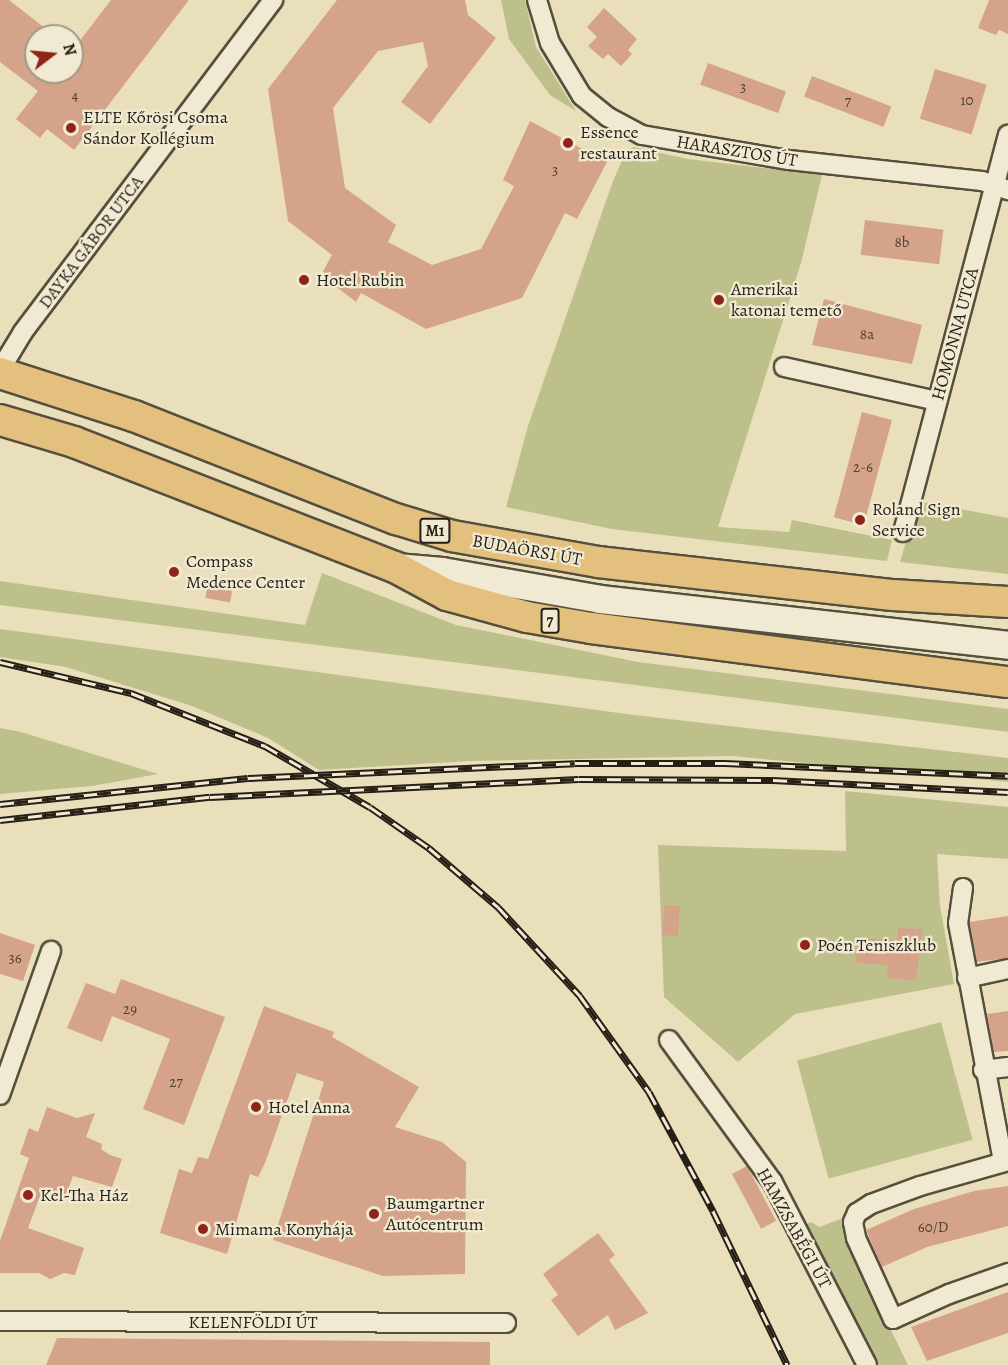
<!DOCTYPE html>
<html>
<head>
<meta charset="utf-8">
<style>
	body { margin:0 }
	#map { position:relative; width:1008px; height:1365px; overflow:hidden; background:#e9dfbb; font-family:Alegreya,serif }
	div>[style] { position:absolute }
	[style*='--x'] { left:calc(var(--x)*1px); top:calc(var(--y)*1px); width:calc(var(--w)*1px); rotate:calc(var(--a)*1deg) }
	.green>* { inset:0; background:#bec08b; transform-origin:0 0 }
	.building>* { inset:0; background:#d5a38a; transform-origin:0 0 }
	.roads { filter:drop-shadow(2px 0 #574f3e) drop-shadow(-2px 0 #574f3e) drop-shadow(0 2px #574f3e) drop-shadow(0 -2px #574f3e) }
	.minor>* { height:18px; margin:-9px; padding:0 9px; transform-origin:9px; border-radius:9px; background:#f1ead3 }
	.secondary>* { height:27px; margin:-13.5px; padding:0 13.5px; transform-origin:13.5px; border-radius:13.5px; background:#f1ead3 }
	.primary>* { height:30px; margin:-15px; padding:0 15px; transform-origin:15px; border-radius:15px; background:#e4c07e }
	.rail>* { height:7px; margin-top:-3.5px; transform-origin:0; background:repeating-linear-gradient(90deg,#f1ead3 0 14px,#261f15 0 28px); box-sizing:border-box; border-block:2px solid #261f15 }
	.dots>* { width:16px; height:16px; translate:-50% -50%; box-sizing:border-box; border:3px solid #f1ead3; border-radius:50% }
	span { translate:-50% -50%; white-space:nowrap; text-align:center; line-height:1.15; -webkit-text-stroke:4.5px #f1ead3; paint-order:stroke }
	.number-label { font-size:15px; color:#524032 }
	.number-label span { -webkit-text-stroke-width:0 }
	.shield-label span { padding:2px 4px; background:#f1ead3; border:2px solid; border-radius:4px; -webkit-text-stroke-width:0 }
	.shield-label { font-size:16px; color:#261f15; font-weight:700 }
	.poi-label { font-size:18px; color:#261f15 }
	.left { translate:0 -50%; text-align:left }
	.street-label { font-size:18px; color:#261f15 }
	.north { position:absolute; left:24px; top:24px; width:60px; height:60px; box-sizing:border-box; background:#f1ead3; border:2px solid #a09987; border-radius:50%; rotate:74deg; font-size:16px; font-weight:700; line-height:24px; text-align:center; color:#261f15 }
	.north::after { content:''; display:block; margin:auto; width:21px; height:27px; background:#8f2418; clip-path:polygon(50% 0,100% 100%,50% 72%,0 100%) }
</style>
</head>
<body>
<div id="map">
	<div class="green">
		<div style="clip-path:polygon(501px 0,525px 0,536px 47px,576px 111px,550px 95px,509px 39px)"></div>
		<div style="clip-path:polygon(633px 147px,688px 159px,822px 175px,801px 263px,718px 527px,789px 532px,792px 520px,892px 540px,887px 561px,612px 529px,506px 507px,528px 426px,613px 181px,625px 154px)"></div>
		<div style="clip-path:polygon(918px 501px,1008px 518px,1008px 574px,900px 562px)"></div>
		<div style="clip-path:polygon(322px 573px,456px 625px,638px 662px,1008px 709px,1008px 732px,0 605px,0 581px,305px 625px)"></div>
		<div style="clip-path:polygon(0 629px,634px 715px,1008px 758px,1008px 782px,731px 756px,470px 761px,319px 770px,268px 738px,192px 706px,66px 667px,0 657px)"></div>
		<div style="clip-path:polygon(0 728px,21px 732px,158px 774px,92px 786px,0 794px)"></div>
		<div style="clip-path:polygon(845px 791px,1008px 807px,1008px 859px,937px 854px,940px 906px,954px 984px,795px 1014px,738px 1062px,664px 997px,658px 845px,846px 851px)"></div>
		<div style="left:941px;top:1022px;width:122px;height:149px;rotate:75deg"></div>
		<div style="clip-path:polygon(843px 1218px,845px 1236px,908px 1365px,872px 1365px,803px 1226px,811px 1222px,819px 1227px)"></div>
	</div>
	<div class="building">
		<div style="clip-path:polygon(0 0,9px 0,55px 36px,36px 36px,36px 72px,72px 72px,72px 51px,111px 0,189px 0,74px 150px,47px 129px,40px 138px,16px 119px,38px 91px,0 62px)"></div>
		<div style="clip-path:polygon(337px 0,465px 0,468px 15px,496px 38px,430px 124px,401px 102px,428px 66px,423px 42px,378px 51px,333px 108px,345px 188px,396px 225px,388px 242px,432px 265px,481px 249px,514px 186px,503px 180px,530px 121px,607px 162px,577px 219px,565px 213px,522px 298px,426px 329px,361px 293px,356px 302px,321px 275px,332px 255px,288px 221px,268px 89px)"></div>
		<div style="clip-path:polygon(989px 0,1008px 0,1008px 34px,999px 30px,996px 35px,978px 28px)"></div>
		<div style="clip-path:polygon(604px 8px,637px 39px,628px 50px,632px 54px,621px 66px,608px 54px,603px 59px,588px 46px,597px 37px,587px 27px)"></div>
		<div style="left:708px;top:63px;width:83px;height:23px;rotate:20deg"></div>
		<div style="left:935px;top:69px;width:54px;height:52px;rotate:17deg"></div>
		<div style="left:812px;top:76px;width:85px;height:22px;rotate:21deg"></div>
		<div style="left:865px;top:220px;width:79px;height:35px;rotate:7deg"></div>
		<div style="clip-path:polygon(824px 299px,922px 325px,912px 364px,812px 345px)"></div>
		<div style="left:862px;top:412px;width:31px;height:109px;rotate:15deg"></div>
		<div style="left:209px;top:579px;width:25px;height:19px;rotate:11deg"></div>
		<div style="left:664px;top:905px;width:16px;height:30px;rotate:4deg"></div>
		<div style="clip-path:polygon(1008px 916px,1008px 958px,977px 962px,969px 922px)"></div>
		<div style="clip-path:polygon(898px 928px,923px 929px,916px 980px,887px 978px,888px 965px,856px 963px,857px 938px,897px 940px)"></div>
		<div style="clip-path:polygon(0 933px,35px 945px,23px 981px,0 974px)"></div>
		<div style="clip-path:polygon(121px 979px,225px 1017px,184px 1125px,143px 1109px,170px 1039px,112px 1016px,102px 1042px,67px 1028px,86px 983px,115px 994px)"></div>
		<div style="clip-path:polygon(264px 1006px,334px 1032px,332px 1037px,419px 1087px,395px 1127px,442px 1142px,466px 1162px,465px 1274px,383px 1276px,273px 1240px,324px 1082px,297px 1073px,265px 1163px,258px 1177px,250px 1174px,227px 1254px,160px 1233px,179px 1169px,192px 1173px,198px 1157px,208px 1159px)"></div>
		<div style="clip-path:polygon(1008px 1011px,1008px 1051px,994px 1052px,987px 1014px)"></div>
		<div style="clip-path:polygon(47px 1107px,77px 1118px,95px 1113px,86px 1137px,102px 1144px,101px 1149px,110px 1155px,122px 1159px,112px 1187px,73px 1176px,64px 1200px,42px 1191px,28px 1228px,84px 1248px,75px 1275px,64px 1273px,50px 1279px,39px 1273px,0 1273px,0 1241px,29px 1158px,20px 1154px,29px 1128px,38px 1132px)"></div>
		<div style="left:747px;top:1166px;width:62px;height:17px;rotate:62deg"></div>
		<div style="clip-path:polygon(1008px 1186px,1008px 1226px,927px 1247px,882px 1267px,866px 1230px,914px 1209px,974px 1191px)"></div>
		<div style="clip-path:polygon(598px 1233px,615px 1255px,609px 1260px,648px 1313px,615px 1330px,608px 1315px,578px 1336px,551px 1300px,558px 1295px,543px 1274px)"></div>
		<div style="clip-path:polygon(1008px 1292px,1008px 1333px,927px 1361px,911px 1327px)"></div>
		<div style="clip-path:polygon(57px 1338px,490px 1342px,490px 1365px,46px 1365px)"></div>
	</div>
	<div class="roads">
		<div class="minor">
			<div style="--x:537;--y:0;--w:45;--a:73.2"></div>
			<div style="--x:550;--y:43;--w:62;--a:58.9"></div>
			<div style="--x:582;--y:96;--w:33;--a:39"></div>
			<div style="--x:608;--y:117;--w:38;--a:28"></div>
			<div style="--x:642;--y:135;--w:149;--a:9.7"></div>
			<div style="--x:789;--y:160;--w:194;--a:6.2"></div>
			<div style="--x:982;--y:181;--w:28;--a:19"></div>
			<div style="--x:784;--y:367;--w:157;--a:12.5"></div>
			<div style="--x:0;--y:370;--w:44;--a:-58.8"></div>
			<div style="--x:23;--y:332;--w:416;--a:-53"></div>
			<div style="--x:903;--y:532;--w:411;--a:-75.2"></div>
			<div style="--x:963;--y:888;--w:35;--a:98"></div>
			<div style="--x:958;--y:923;--w:243;--a:79.3"></div>
			<div style="--x:967;--y:978;--w:42;--a:-12.4"></div>
			<div style="--x:669;--y:1040;--w:175;--a:53.9"></div>
			<div style="--x:772;--y:1181;--w:207;--a:62.7"></div>
			<div style="--x:983;--y:1070;--w:25;--a:-7"></div>
			<div style="--x:0;--y:1095;--w:153;--a:-70.5"></div>
			<div style="--x:1008;--y:1161;--w:91;--a:164.1"></div>
			<div style="--x:920;--y:1186;--w:52;--a:159.8"></div>
			<div style="--x:871;--y:1204;--w:17;--a:147"></div>
			<div style="--x:857;--y:1213;--w:10;--a:114"></div>
			<div style="--x:853;--y:1222;--w:16;--a:79"></div>
			<div style="--x:856;--y:1238;--w:89;--a:65.4"></div>
			<div style="--x:893;--y:1319;--w:61;--a:-24.1"></div>
			<div style="--x:949;--y:1294;--w:63;--a:-19.6"></div>
			<div style="--x:0;--y:1321;--w:506;--a:0.23"></div>
		</div>
		<div class="secondary">
			<div style="--x:396;--y:567;--w:46;--a:5"></div>
			<div style="--x:442;--y:571;--w:160;--a:10"></div>
			<div style="--x:600;--y:599;--w:411;--a:6.4"></div>
		</div>
		<div class="primary">
			<div style="--x:0;--y:373;--w:141;--a:17.8"></div>
			<div style="--x:134;--y:416;--w:282;--a:21.5"></div>
			<div style="--x:396;--y:519;--w:59;--a:16.9"></div>
			<div style="--x:452;--y:536;--w:148;--a:10.1"></div>
			<div style="--x:598;--y:562;--w:297;--a:6.4"></div>
			<div style="--x:893;--y:595;--w:115;--a:3.5"></div>
			<div style="--x:0;--y:420;--w:77;--a:16.6"></div>
			<div style="--x:74;--y:442;--w:344;--a:21.3"></div>
			<div style="--x:395;--y:567;--w:59;--a:28.3"></div>
			<div style="--x:447;--y:595;--w:83;--a:15.4"></div>
			<div style="--x:527;--y:617;--w:65;--a:9.8"></div>
			<div style="--x:591;--y:628;--w:420;--a:7.4"></div>
		</div>
	</div>
	<div class="rail">
		<div style="--x:0;--y:662;--w:135;--a:13.3"></div>
		<div style="--x:131;--y:693;--w:144;--a:21.6"></div>
		<div style="--x:265;--y:746;--w:121;--a:30.2"></div>
		<div style="--x:370;--y:807;--w:72;--a:34.8"></div>
		<div style="--x:429;--y:848;--w:91;--a:40.5"></div>
		<div style="--x:498;--y:907;--w:121;--a:47.3"></div>
		<div style="--x:580;--y:996;--w:118;--a:54.3"></div>
		<div style="--x:649;--y:1092;--w:135;--a:61.7"></div>
		<div style="--x:713;--y:1211;--w:171;--a:64.3"></div>
		<div style="--x:0;--y:804;--w:249;--a:-6"></div>
		<div style="--x:248;--y:778;--w:327;--a:-2.6"></div>
		<div style="--x:575;--y:763;--w:150;--a:0"></div>
		<div style="--x:725;--y:763;--w:283;--a:2.6"></div>
		<div style="--x:0;--y:820;--w:211;--a:-6.3"></div>
		<div style="--x:210;--y:797;--w:369;--a:-2.8"></div>
		<div style="--x:579;--y:779;--w:194;--a:0.3"></div>
		<div style="--x:773;--y:780;--w:235;--a:2.9"></div>
	</div>
	<div class="dots">
		<div style="left:71px;top:128px;background:#8f2418"></div>
		<div style="left:568px;top:143px;background:#8f2418"></div>
		<div style="left:304px;top:280px;background:#8f2418"></div>
		<div style="left:719px;top:300px;background:#8f2418"></div>
		<div style="left:860px;top:520px;background:#8f2418"></div>
		<div style="left:174px;top:572px;background:#8f2418"></div>
		<div style="left:805px;top:945px;background:#8f2418"></div>
		<div style="left:256px;top:1107px;background:#8f2418"></div>
		<div style="left:28px;top:1195px;background:#8f2418"></div>
		<div style="left:374px;top:1214px;background:#8f2418"></div>
		<div style="left:203px;top:1229px;background:#8f2418"></div>
	</div>
	<div class="number-label">
		<span style="left:743px;top:88px">3</span>
		<span style="left:75px;top:96px">4</span>
		<span style="left:967px;top:101px">10</span>
		<span style="left:848px;top:102px">7</span>
		<span style="left:555px;top:171px">3</span>
		<span style="left:902px;top:243px">8b</span>
		<span style="left:867px;top:335px">8a</span>
		<span style="left:863px;top:468px">2-6</span>
		<span style="left:15px;top:959px">36</span>
		<span style="left:130px;top:1010px">29</span>
		<span style="left:176px;top:1083px">27</span>
		<span style="left:933px;top:1228px">60/D</span>
	</div>
	<div class="shield-label">
		<span style="left:435px;top:531px">M1</span>
		<span style="left:550px;top:621px">7</span>
	</div>
	<div class="poi-label">
		<span class="left" style="left:83px;top:128px">ELTE Kőrösi Csoma<br>Sándor Kollégium</span>
		<span class="left" style="left:580px;top:143px">Essence<br>restaurant</span>
		<span class="left" style="left:316px;top:280px">Hotel Rubin</span>
		<span class="left" style="left:731px;top:300px">Amerikai<br>katonai temető</span>
		<span class="left" style="left:872px;top:520px">Roland Sign<br>Service</span>
		<span class="left" style="left:186px;top:572px">Compass<br>Medence Center</span>
		<span class="left" style="left:817px;top:945px">Poén Teniszklub</span>
		<span class="left" style="left:268px;top:1107px">Hotel Anna</span>
		<span class="left" style="left:40px;top:1195px">Kel-Tha Ház</span>
		<span class="left" style="left:386px;top:1214px">Baumgartner<br>Autócentrum</span>
		<span class="left" style="left:215px;top:1229px">Mimama Konyhája</span>
	</div>
	<div class="street-label">
		<span style="left:737px;top:151px;rotate:9deg">HARASZTOS ÚT</span>
		<span style="left:91px;top:242px;rotate:-53deg">DAYKA GÁBOR UTCA</span>
		<span style="left:955px;top:334px;rotate:-75deg">HOMONNA UTCA</span>
		<span style="left:527px;top:550px;rotate:10deg">BUDAÖRSI ÚT</span>
		<span style="left:794px;top:1228px;rotate:61deg">HAMZSABÉGI ÚT</span>
		<span style="left:253px;top:1322px">KELENFÖLDI ÚT</span>
	</div>
	<div class="north">N</div>
</div>
</body>
</html>
